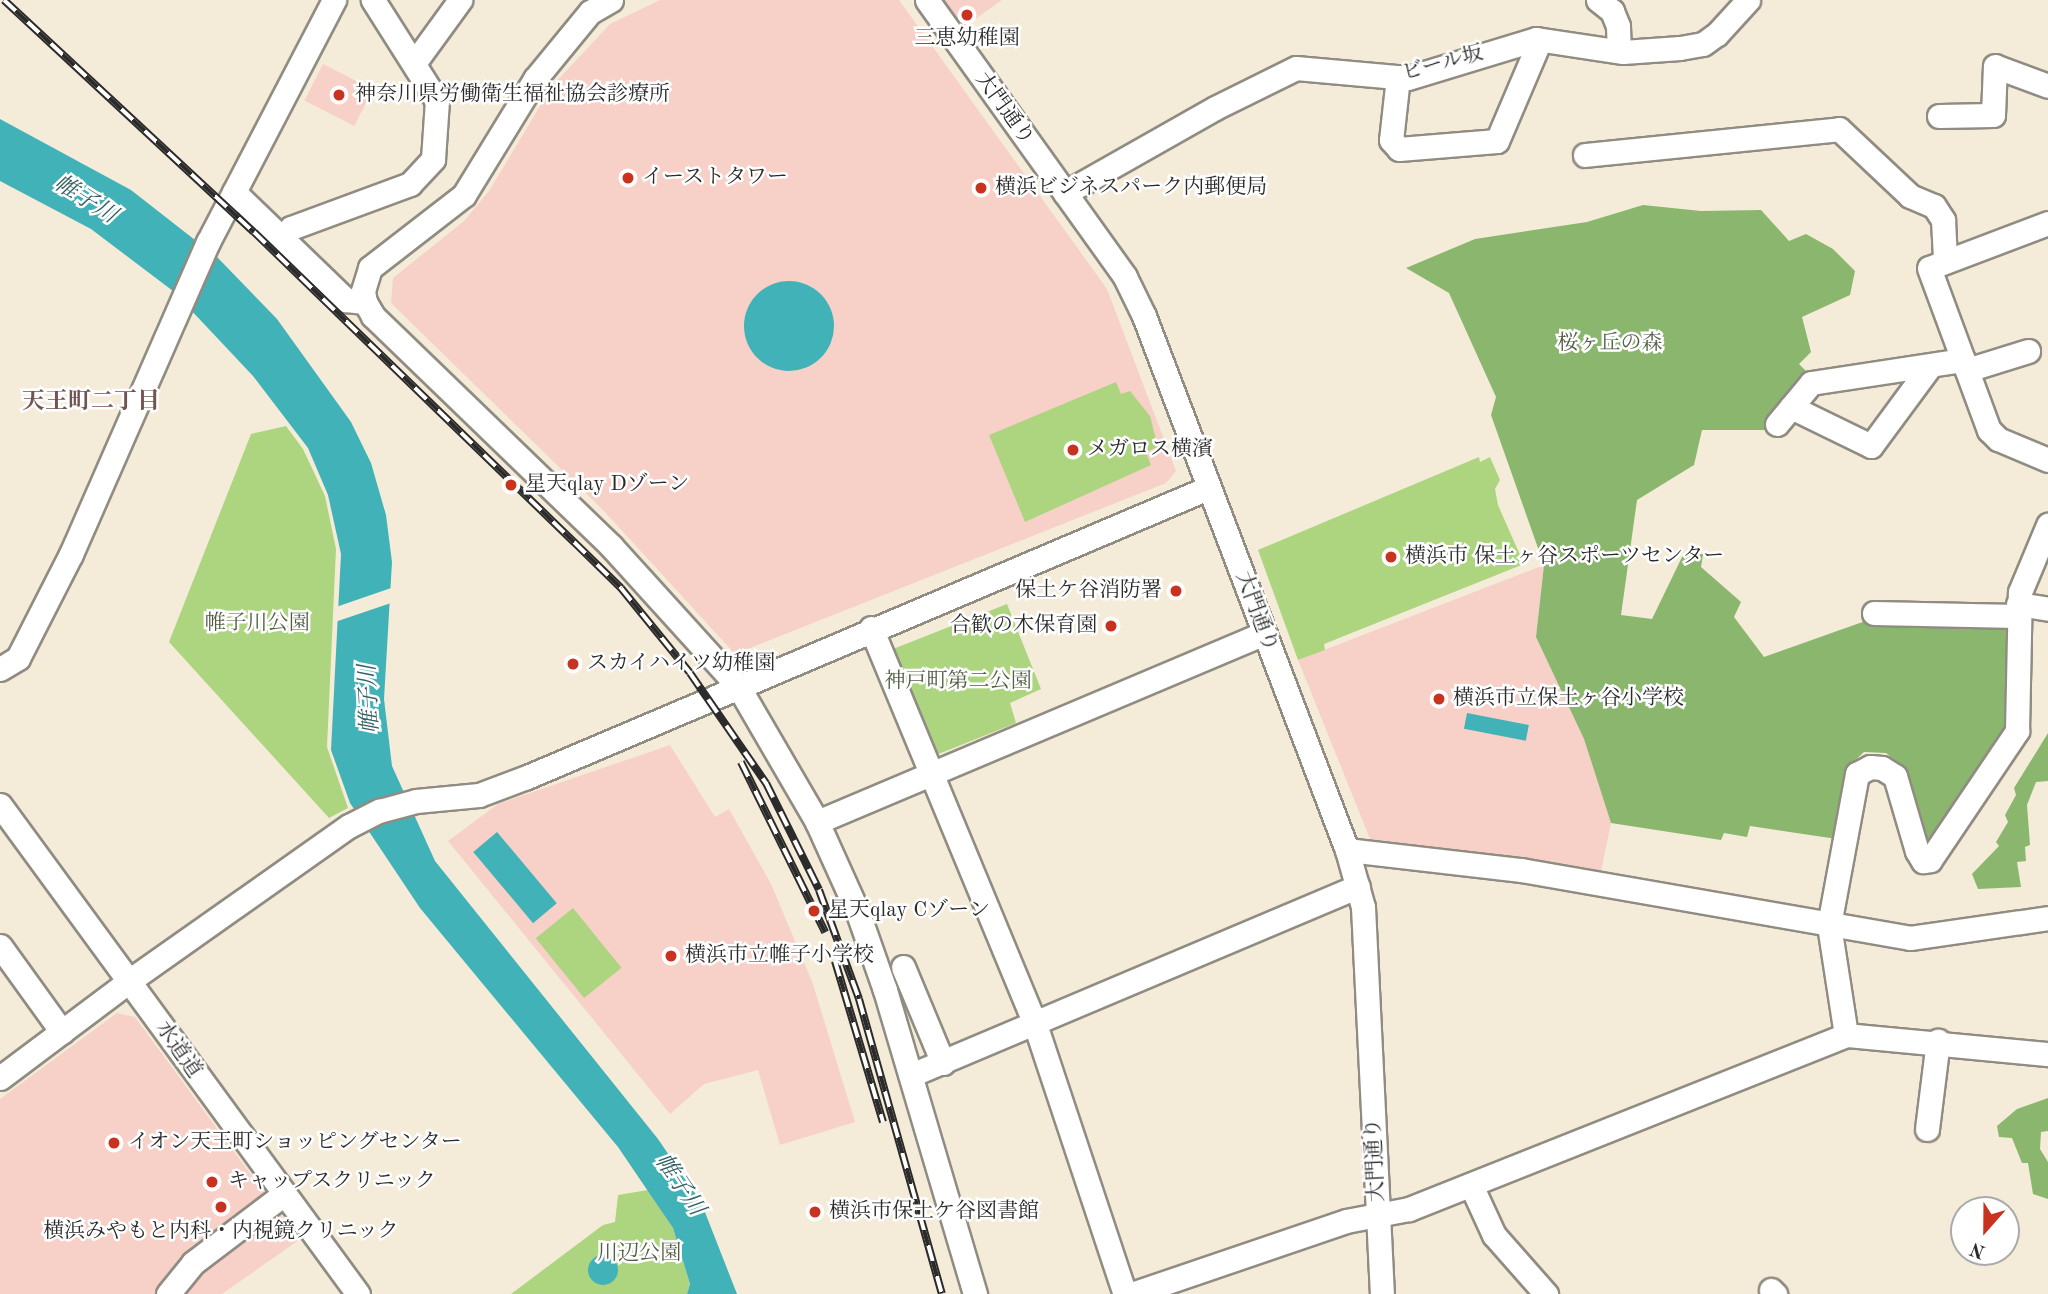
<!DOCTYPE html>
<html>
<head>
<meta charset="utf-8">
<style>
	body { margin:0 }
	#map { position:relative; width:2048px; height:1294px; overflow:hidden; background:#f4ecd8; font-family:"Old Standard TT","Noto Serif JP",serif }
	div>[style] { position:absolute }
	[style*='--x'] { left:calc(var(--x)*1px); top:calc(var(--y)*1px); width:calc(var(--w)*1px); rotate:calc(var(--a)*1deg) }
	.built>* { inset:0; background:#f7d1c8; transform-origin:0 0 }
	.green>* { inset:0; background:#add580; transform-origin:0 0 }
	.forest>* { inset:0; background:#8ab66e }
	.water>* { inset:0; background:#41b2b8; transform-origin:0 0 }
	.round { border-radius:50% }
	.pier>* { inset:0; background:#f4ecd8 }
	.roads { filter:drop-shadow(2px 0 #908c82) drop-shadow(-2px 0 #908c82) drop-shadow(0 2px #908c82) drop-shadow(0 -2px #908c82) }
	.minor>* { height:23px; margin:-11.5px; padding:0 11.5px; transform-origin:11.5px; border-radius:11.5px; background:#fff }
	.rail>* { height:8px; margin-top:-4px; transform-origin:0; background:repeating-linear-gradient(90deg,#fff 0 16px,#2b2b2b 0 32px); box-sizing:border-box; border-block:2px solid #2b2b2b }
	.dots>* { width:19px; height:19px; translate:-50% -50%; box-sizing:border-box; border:4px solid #fff; border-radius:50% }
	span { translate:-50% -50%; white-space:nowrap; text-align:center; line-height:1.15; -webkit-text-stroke:5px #fff; paint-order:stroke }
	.poi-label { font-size:21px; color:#2b2b2b }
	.left { translate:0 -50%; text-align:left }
	.right { translate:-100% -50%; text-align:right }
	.street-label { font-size:21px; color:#2b2b2b }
	.park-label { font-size:21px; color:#525e44 }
	.water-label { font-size:23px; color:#346163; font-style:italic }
	.neighbourhood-label { font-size:23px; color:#715351; font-weight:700 }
	.north { position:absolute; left:1950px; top:1196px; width:70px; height:70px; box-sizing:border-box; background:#fff; border:2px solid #aaa; border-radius:50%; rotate:201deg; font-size:19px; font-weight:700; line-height:28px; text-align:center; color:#2b2b2b }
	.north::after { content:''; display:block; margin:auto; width:24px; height:32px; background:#c8321e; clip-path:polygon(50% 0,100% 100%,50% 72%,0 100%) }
</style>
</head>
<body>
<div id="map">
	<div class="built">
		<div style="clip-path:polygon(660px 0,899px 0,1107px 289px,1176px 471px,1166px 483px,735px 654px,603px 510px,391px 303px,393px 278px,464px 221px,489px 191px,552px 86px,610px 24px)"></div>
		<div style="clip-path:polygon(944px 0,1002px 0,964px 27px)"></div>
		<div style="left:323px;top:64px;width:56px;height:41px;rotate:27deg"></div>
		<div style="clip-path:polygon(1544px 565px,1536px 637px,1584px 739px,1611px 823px,1600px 876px,1372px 844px,1298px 660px)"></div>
		<div style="clip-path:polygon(670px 745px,715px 817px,729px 809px,771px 884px,813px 984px,855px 1122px,780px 1145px,758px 1070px,704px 1084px,670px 1114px,448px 841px,498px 804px)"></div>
		<div style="clip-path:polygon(117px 1013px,135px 1017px,299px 1240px,222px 1294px,0 1294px,0 1099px)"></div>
	</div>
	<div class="green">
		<div style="clip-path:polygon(1116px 382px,1121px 394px,1130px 391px,1150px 416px,1158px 447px,1146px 452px,1151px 465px,1025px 522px,989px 435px)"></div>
		<div style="clip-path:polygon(286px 426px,303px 449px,325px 496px,336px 549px,327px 747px,348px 808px,329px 818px,169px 642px,251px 434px)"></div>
		<div style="clip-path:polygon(1479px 457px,1480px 462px,1490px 457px,1500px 480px,1495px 489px,1498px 505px,1524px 564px,1324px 644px,1325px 650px,1298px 660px,1258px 550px)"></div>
		<div style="clip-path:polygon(1007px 604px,1041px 689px,1010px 703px,1016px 723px,931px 757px,888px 651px)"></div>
		<div style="left:573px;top:908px;width:77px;height:48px;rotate:51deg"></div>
		<div style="clip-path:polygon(648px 1190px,673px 1228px,690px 1284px,687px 1294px,511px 1294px,603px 1225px,615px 1222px,618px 1195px)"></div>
	</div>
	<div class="forest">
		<div style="clip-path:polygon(1643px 205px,1701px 211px,1761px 210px,1789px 241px,1806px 234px,1833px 249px,1855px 271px,1850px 295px,1802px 317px,1811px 352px,1799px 364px,1811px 376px,1768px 430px,1702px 430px,1694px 465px,1637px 500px,1621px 615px,1652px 619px,1683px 555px,1703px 554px,1701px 567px,1741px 602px,1734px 617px,1764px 657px,1871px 619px,2006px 624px,2007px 731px,1929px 851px,1922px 846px,1907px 770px,1886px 753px,1864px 752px,1849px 766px,1837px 839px,1750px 826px,1747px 837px,1724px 833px,1721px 840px,1611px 823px,1584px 739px,1536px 637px,1544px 565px,1491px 415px,1496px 397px,1449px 293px,1406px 268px,1475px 239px,1587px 222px)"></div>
		<div style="clip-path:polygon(2048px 733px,2048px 781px,2036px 782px,2027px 805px,2030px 845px,2025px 847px,2026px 861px,2017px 862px,2021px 887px,1978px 889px,1972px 874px,1999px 846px,1996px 842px,2008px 822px,2005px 815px,2016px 795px,2014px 788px)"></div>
		<div style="clip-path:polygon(2048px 1098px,2048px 1131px,2041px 1132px,2040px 1149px,2048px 1162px,2048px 1199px,2033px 1194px,2028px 1163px,2022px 1163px,2012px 1138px,1999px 1137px,1997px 1126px,2017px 1109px)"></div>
	</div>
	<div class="water">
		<div style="clip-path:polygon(0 119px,131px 190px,218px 258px,277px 319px,351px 422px,371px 463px,386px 515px,392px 562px,384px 699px,392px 766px,435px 861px,658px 1139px,701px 1202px,737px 1294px,687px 1294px,690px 1284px,673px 1228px,618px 1147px,420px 908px,350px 803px,331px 750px,341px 554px,328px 495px,308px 448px,253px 376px,173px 291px,91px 229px,0 181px)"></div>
		<div class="round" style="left:744px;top:281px;width:90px;height:90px"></div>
		<div style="left:1467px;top:713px;width:63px;height:16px;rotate:11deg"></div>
		<div style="left:497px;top:832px;width:93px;height:31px;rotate:50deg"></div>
		<div class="round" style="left:588px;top:1255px;width:30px;height:30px"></div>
	</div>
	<div class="pier">
		<div style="clip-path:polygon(394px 587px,394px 602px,335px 622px,336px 607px)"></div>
	</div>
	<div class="roads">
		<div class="minor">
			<div style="--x:611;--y:0;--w:24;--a:150"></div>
			<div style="--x:590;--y:12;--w:87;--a:129.4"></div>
			<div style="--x:535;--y:79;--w:136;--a:121.5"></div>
			<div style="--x:464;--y:195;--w:119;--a:142.2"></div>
			<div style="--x:370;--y:268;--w:24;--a:107"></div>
			<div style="--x:363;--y:291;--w:11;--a:80"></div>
			<div style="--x:365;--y:302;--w:16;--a:60"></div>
			<div style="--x:373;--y:316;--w:331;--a:44"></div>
			<div style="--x:611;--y:546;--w:189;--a:47.8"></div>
			<div style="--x:738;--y:686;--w:157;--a:59.8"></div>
			<div style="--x:817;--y:822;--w:100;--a:65.7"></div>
			<div style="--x:858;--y:913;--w:82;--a:70.7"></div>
			<div style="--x:885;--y:990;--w:317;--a:73.5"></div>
			<div style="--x:927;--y:0;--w:340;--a:54.4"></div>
			<div style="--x:1125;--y:277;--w:43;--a:64"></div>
			<div style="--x:1144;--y:316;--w:571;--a:69.19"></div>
			<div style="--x:1347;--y:850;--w:59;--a:74.3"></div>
			<div style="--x:1363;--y:907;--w:387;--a:87.2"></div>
			<div style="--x:1598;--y:0;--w:18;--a:38"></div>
			<div style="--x:1612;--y:11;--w:16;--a:68"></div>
			<div style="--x:1618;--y:26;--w:25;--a:88"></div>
			<div style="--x:415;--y:62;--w:77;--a:-54"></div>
			<div style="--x:1997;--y:67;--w:54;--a:20.4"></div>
			<div style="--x:1398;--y:77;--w:63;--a:96.3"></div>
			<div style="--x:1391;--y:140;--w:12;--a:48"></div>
			<div style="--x:1399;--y:149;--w:98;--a:-4.7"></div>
			<div style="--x:1497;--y:141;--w:110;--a:-66.9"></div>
			<div style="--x:1939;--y:116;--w:54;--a:-1.1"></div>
			<div style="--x:1993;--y:115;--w:49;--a:-87.7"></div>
			<div style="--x:1585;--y:155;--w:255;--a:-5.8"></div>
			<div style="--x:1839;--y:129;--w:98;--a:43.3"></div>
			<div style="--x:1910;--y:196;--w:26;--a:23"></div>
			<div style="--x:1934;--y:206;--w:17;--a:57"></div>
			<div style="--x:1943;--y:220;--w:39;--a:87"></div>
			<div style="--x:234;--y:192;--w:156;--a:44"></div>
			<div style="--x:346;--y:300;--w:19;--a:6"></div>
			<div style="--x:1065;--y:193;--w:172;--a:-29.5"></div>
			<div style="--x:1215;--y:108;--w:90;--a:-26.3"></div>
			<div style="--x:1296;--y:68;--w:112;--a:5.1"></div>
			<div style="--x:1408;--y:78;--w:134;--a:-16.9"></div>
			<div style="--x:1536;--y:39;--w:88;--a:8.5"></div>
			<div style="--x:1623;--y:52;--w:57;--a:-4"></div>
			<div style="--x:1680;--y:48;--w:23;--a:-10"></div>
			<div style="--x:1703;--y:44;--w:17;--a:-36"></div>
			<div style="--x:1717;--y:34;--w:46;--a:-47.6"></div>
			<div style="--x:2048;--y:223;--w:127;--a:159.3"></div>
			<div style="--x:1929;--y:268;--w:173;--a:69.7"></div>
			<div style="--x:1989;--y:430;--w:13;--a:45"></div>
			<div style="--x:1998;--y:439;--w:54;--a:22.8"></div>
			<div style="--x:282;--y:238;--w:13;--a:-48"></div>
			<div style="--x:291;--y:228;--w:127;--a:-20.3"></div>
			<div style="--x:410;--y:184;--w:34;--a:-47"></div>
			<div style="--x:433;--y:159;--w:58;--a:-86.1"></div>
			<div style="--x:437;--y:101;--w:120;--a:-122.4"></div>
			<div style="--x:1967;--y:370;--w:64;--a:-17.3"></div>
			<div style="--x:1791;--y:407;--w:89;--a:26"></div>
			<div style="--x:1871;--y:446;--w:99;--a:-53.6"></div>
			<div style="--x:1777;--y:424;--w:53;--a:-50.3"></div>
			<div style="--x:1811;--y:383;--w:154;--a:-8.6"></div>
			<div style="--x:2018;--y:604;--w:30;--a:9"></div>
			<div style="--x:1874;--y:613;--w:143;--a:1.2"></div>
			<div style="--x:871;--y:628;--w:429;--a:67.5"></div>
			<div style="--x:1035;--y:1024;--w:285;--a:71.6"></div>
			<div style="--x:0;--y:669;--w:21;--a:-31"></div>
			<div style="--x:18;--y:658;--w:117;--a:-63"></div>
			<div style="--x:71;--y:554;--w:341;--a:-66.3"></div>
			<div style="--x:208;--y:242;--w:273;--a:-62.5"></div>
			<div style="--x:0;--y:805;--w:606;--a:53.79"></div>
			<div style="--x:817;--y:822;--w:485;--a:-22.9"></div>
			<div style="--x:1347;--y:850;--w:175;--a:6.6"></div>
			<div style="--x:1521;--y:870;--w:395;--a:9.9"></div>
			<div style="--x:1910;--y:938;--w:139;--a:-8.2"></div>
			<div style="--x:0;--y:946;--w:106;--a:54.2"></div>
			<div style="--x:903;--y:967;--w:104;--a:67.4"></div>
			<div style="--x:1846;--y:1035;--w:111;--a:-98.8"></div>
			<div style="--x:1829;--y:925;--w:154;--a:-79.5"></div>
			<div style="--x:1857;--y:774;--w:15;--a:-28"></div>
			<div style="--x:1870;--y:767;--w:12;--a:5"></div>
			<div style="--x:1882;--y:768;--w:15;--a:32"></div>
			<div style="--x:1895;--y:776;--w:78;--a:73.7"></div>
			<div style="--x:1917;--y:851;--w:12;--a:59"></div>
			<div style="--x:1923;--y:861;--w:7;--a:-8"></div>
			<div style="--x:1930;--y:860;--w:156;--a:-56"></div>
			<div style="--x:2017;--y:731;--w:139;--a:-88.8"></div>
			<div style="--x:2020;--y:592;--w:73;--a:-67.3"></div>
			<div style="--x:911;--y:1075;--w:485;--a:-22.9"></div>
			<div style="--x:0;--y:1078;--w:161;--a:-36.9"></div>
			<div style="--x:129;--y:981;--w:269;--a:-35.2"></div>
			<div style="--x:349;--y:826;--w:34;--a:-27"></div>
			<div style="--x:379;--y:811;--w:38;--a:-15"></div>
			<div style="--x:416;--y:801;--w:63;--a:-5.4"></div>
			<div style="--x:479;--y:795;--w:51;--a:-20.6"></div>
			<div style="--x:527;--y:777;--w:740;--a:-23"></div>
			<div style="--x:1927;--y:1129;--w:89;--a:-82.9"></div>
			<div style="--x:1471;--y:1185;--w:55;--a:65.3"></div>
			<div style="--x:1494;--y:1235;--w:79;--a:48.6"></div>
			<div style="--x:1771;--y:1290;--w:6;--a:45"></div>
			<div style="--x:168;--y:1294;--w:40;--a:-51"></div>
			<div style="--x:193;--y:1263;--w:114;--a:-37.2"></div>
			<div style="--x:1132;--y:1294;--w:226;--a:-18.8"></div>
			<div style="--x:1346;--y:1221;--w:64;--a:-10.8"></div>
			<div style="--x:1409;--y:1209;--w:470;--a:-21.7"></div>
			<div style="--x:1846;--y:1035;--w:203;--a:5.4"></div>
		</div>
	</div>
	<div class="rail">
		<div style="--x:4;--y:0;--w:341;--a:42.9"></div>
		<div style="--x:254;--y:232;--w:446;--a:44.1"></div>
		<div style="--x:574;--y:542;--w:66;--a:44.4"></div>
		<div style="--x:621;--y:588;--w:109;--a:50.9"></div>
		<div style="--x:690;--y:673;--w:134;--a:55.4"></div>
		<div style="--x:766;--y:783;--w:119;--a:63.6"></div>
		<div style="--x:819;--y:890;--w:116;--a:69.8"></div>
		<div style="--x:859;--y:999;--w:306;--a:74.3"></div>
		<div style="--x:741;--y:762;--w:190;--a:63.7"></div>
		<div style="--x:835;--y:961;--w:168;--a:73.4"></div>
	</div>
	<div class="dots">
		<div style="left:967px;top:15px;background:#c8321e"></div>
		<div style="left:339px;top:95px;background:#c8321e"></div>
		<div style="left:628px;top:178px;background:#c8321e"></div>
		<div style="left:981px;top:188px;background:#c8321e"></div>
		<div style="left:1073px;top:450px;background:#c8321e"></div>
		<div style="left:511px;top:485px;background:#c8321e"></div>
		<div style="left:1391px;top:557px;background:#c8321e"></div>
		<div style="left:1176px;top:591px;background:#c8321e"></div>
		<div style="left:1111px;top:626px;background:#c8321e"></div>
		<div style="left:573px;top:664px;background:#c8321e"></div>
		<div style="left:1439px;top:699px;background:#c8321e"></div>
		<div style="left:814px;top:911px;background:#c8321e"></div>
		<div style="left:671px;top:956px;background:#c8321e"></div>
		<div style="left:114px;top:1143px;background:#c8321e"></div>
		<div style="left:212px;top:1182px;background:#c8321e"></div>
		<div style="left:221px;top:1207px;background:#c8321e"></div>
		<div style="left:815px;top:1212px;background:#c8321e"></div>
	</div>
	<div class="poi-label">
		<span style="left:967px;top:39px">三恵幼稚園</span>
		<span class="left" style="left:355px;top:95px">神奈川県労働衛生福祉協会診療所</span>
		<span class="left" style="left:642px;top:178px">イーストタワー</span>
		<span class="left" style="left:995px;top:188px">横浜ビジネスパーク内郵便局</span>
		<span class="left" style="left:1087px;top:450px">メガロス横濱</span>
		<span class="left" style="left:525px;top:485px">星天qlay Dゾーン</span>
		<span class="left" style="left:1405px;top:557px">横浜市 保土ヶ谷スポーツセンター</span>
		<span class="right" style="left:1162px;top:591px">保土ケ谷消防署</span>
		<span class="right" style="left:1097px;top:626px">合歓の木保育園</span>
		<span class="left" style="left:587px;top:664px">スカイハイツ幼稚園</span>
		<span class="left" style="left:1453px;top:699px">横浜市立保土ヶ谷小学校</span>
		<span class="left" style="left:828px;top:911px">星天qlay Cゾーン</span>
		<span class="left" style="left:685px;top:956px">横浜市立帷子小学校</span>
		<span class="left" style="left:128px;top:1143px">イオン天王町ショッピングセンター</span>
		<span class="left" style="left:228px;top:1182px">キャップスクリニック</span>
		<span class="left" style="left:829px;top:1212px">横浜市保土ケ谷図書館</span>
		<span style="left:221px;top:1232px">横浜みやもと内科・内視鏡クリニック</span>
	</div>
	<div class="street-label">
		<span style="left:1443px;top:64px;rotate:-15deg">ビール坂</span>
		<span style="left:1004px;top:109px;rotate:54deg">大門通り</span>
		<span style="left:1256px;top:612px;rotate:69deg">大門通り</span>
		<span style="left:178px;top:1050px;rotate:55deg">水道道</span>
		<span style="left:1376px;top:1160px;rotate:-93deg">大門通り</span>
	</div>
	<div class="park-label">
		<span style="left:1610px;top:344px">桜ヶ丘の森</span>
		<span style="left:257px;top:624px">帷子川公園</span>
		<span style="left:958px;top:682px">神戸町第二公園</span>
		<span style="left:639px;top:1254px">川辺公園</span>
	</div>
	<div class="water-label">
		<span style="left:85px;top:200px;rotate:32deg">帷子川</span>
		<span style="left:370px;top:699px;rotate:-93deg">帷子川</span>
		<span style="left:679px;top:1185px;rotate:56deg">帷子川</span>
	</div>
	<div class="neighbourhood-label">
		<span style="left:91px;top:402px">天王町二丁目</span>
	</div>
	<div class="north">N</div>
</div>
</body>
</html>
